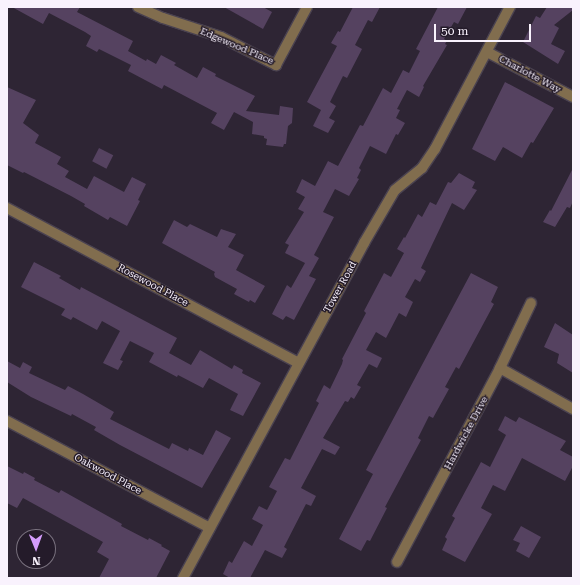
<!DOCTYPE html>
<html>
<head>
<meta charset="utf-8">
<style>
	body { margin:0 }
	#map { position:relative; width:580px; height:585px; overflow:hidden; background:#2e2534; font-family:"Roboto Serif",serif }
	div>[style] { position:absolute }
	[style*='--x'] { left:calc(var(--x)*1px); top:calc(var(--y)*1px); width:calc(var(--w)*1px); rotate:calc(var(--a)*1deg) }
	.building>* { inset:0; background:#554260; transform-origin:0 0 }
	.roads { filter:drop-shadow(1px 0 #4a4250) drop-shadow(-1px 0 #4a4250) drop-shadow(0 1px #4a4250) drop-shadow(0 -1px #4a4250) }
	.street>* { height:10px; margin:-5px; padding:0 5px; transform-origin:5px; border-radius:5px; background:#816d4e }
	span { translate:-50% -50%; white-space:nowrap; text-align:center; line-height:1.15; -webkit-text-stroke:3px #241b2a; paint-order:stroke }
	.street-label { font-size:10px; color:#f9f2fd }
	.frame { position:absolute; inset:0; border:8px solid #f9f2fd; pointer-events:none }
	.north { position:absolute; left:16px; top:529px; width:40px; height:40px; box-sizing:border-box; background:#241b2a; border:1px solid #79717e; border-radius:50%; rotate:179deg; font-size:11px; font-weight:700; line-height:16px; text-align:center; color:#f9f2fd }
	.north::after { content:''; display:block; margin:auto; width:14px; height:18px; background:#d49cfc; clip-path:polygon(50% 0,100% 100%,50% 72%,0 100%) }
	.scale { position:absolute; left:434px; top:24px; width:97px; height:18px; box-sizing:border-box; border:2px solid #f9f2fd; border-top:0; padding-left:5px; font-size:12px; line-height:14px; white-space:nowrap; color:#f9f2fd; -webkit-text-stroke:3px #241b2a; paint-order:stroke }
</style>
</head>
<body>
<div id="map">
	<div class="building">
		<div style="clip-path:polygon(12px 7px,80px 7px,77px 12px,133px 41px,128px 51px,146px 61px,147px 59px,156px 64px,161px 55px,176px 63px,174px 65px,197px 78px,203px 67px,216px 74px,215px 76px,255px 96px,246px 111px,279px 115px,280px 106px,293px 108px,292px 123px,288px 126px,286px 144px,284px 144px,283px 147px,266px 145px,267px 139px,264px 138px,264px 136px,252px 134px,253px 122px,234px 112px,224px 130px,211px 123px,217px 113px,164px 85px,162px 89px,128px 71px,131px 65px,99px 49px,97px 52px,86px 46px,91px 36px,85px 32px,49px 13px,43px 24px)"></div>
		<div style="clip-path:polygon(224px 7px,263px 7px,272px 12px,263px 29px)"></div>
		<div style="clip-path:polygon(353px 7px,380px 7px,372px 22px,368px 20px,355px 45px,362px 49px,347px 78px,343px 76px,330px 102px,336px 106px,329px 118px,335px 121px,328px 133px,313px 126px,321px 110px,307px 102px,337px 46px,331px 43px,338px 31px,340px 32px)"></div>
		<div style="clip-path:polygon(438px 7px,467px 7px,458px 24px,454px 22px,444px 39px,447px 41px,445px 44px,447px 45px,423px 86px,424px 87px,419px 97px,407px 90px,397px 109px,400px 110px,396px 118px,405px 123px,398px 135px,396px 134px,386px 154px,370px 146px,359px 168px,361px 170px,357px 178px,359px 179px,349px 196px,335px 189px,323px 212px,334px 217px,314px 255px,319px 258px,309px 276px,316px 279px,294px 320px,286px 316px,283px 320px,272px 314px,287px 285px,291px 288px,305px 263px,285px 253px,289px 245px,285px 243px,304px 212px,298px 209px,305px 197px,296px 192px,302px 179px,315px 186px,328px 161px,338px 166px,360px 125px,363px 126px,383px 88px,391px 93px,403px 70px,409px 73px,420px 51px,416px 49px)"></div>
		<div style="clip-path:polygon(547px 7px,573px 7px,573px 10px,554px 25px,559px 28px,551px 44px,565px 51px,558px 64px,523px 42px,536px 16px,540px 18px)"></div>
		<div style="clip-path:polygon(505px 82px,554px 108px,533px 143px,531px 142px,522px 158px,503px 147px,495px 161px,472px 149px)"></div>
		<div style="clip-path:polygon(7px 87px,36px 100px,23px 123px,39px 135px,35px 143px,61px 157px,57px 164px,69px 171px,65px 177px,87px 189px,94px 176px,124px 192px,132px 177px,146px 184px,138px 200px,140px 201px,127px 226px,110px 217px,108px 220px,84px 206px,85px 204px,71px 196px,24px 172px,23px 173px,7px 165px)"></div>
		<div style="left:99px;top:148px;width:16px;height:15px;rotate:27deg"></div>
		<div style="clip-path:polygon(573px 168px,573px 201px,570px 208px,567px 207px,555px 227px,543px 222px,550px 210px,551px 211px)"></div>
		<div style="clip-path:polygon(459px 173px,475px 182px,472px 188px,477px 190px,464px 210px,452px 203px,421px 268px,426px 271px,420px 282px,415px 279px,405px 297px,413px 302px,406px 317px,399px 313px,386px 338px,376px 332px,366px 350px,382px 358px,377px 368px,369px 364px,357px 385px,361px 387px,354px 399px,351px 397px,348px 402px,345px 401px,323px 438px,340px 447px,335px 455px,322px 449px,301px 488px,316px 496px,311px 506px,306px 504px,284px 547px,287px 549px,282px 558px,265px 550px,250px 578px,230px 578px,223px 574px,229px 561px,232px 563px,244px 541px,252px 546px,263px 525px,252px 519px,259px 506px,267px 510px,277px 491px,269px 487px,285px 458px,290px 460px,319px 403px,316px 401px,324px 385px,330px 389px,342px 364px,343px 360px,342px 359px,366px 313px,364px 311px,384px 273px,391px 277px,404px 253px,397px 249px,404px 237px,405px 238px,418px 214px,422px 217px,430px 202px,436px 205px,448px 182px,451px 183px)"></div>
		<div style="clip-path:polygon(174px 220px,187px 227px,190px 224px,217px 237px,221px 229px,236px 234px,228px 247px,244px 255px,236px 270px,265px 286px,255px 303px,250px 300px,249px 302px,234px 294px,237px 289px,215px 277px,214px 274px,215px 272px,162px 243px)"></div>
		<div style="clip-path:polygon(34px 262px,61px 276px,59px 278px,80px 290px,81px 287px,177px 338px,169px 353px,191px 365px,200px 350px,232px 369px,234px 365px,243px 370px,242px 373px,261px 383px,243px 416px,230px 410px,238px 394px,209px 378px,203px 388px,178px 375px,177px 377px,149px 362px,154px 353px,130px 341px,120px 360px,123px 361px,118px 370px,103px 363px,120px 331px,102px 321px,97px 330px,73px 317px,71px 320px,61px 315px,65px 309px,21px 287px)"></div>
		<div style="clip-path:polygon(471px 273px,498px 287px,491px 302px,494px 304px,459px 369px,456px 367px,445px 387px,449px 389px,433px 418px,429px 416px,418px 438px,421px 440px,385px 507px,387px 508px,370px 541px,367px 540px,361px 551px,339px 539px,373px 474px,366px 470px)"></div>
		<div style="clip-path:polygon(555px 323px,573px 335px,573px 373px,557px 363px,559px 354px,544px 347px)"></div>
		<div style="clip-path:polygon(7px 361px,20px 368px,23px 362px,32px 367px,29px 373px,65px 390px,68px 386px,83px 394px,114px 412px,110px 419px,169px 449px,172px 443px,188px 451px,189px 448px,203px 455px,216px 430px,231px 438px,202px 488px,120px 445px,94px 430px,96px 427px,72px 414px,71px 416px,31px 397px,7px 382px)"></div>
		<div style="clip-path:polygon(505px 416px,516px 422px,519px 417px,566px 441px,560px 450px,573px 457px,573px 466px,565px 481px,522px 458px,505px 491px,493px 485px,481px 508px,492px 514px,465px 562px,442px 550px,447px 539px,445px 537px,455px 518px,452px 516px,481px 462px,490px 467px,506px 435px,498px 430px)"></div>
		<div style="clip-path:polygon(7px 466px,23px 474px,24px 472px,35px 478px,34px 480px,59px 493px,61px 490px,122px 524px,121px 526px,148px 540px,149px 538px,162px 545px,161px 546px,170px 551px,156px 578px,99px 578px,109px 559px,97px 552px,103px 542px,23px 498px,17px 508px,7px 503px)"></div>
		<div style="clip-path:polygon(521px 526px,541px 537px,529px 558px,516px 551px,520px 543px,513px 540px)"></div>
	</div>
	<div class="roads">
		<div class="street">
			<div style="--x:138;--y:7;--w:27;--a:24"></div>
			<div style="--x:163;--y:18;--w:61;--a:18.1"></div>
			<div style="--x:221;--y:37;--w:62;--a:27"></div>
			<div style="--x:276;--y:65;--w:66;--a:-61.9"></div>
			<div style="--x:487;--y:52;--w:97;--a:27.6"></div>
			<div style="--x:7;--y:208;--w:330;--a:28"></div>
			<div style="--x:500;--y:368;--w:84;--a:29.3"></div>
			<div style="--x:7;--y:421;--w:229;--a:27.8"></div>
			<div style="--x:397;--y:562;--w:220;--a:-62"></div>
			<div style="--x:500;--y:368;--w:72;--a:-64.5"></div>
			<div style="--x:183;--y:578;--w:381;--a:-61.6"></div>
			<div style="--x:364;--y:243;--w:61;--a:-59.7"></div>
			<div style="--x:395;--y:190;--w:35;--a:-39"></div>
			<div style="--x:422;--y:168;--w:23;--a:-56"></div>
			<div style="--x:435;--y:149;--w:161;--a:-62.2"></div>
		</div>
	</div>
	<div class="street-label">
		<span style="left:237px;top:46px;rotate:23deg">Edgewood Place</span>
		<span style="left:530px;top:74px;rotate:28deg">Charlotte Way</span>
		<span style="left:153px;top:285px;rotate:28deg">Rosewood Place</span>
		<span style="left:340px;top:287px;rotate:-61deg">Tower Road</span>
		<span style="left:466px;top:433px;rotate:-62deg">Hardwicke Drive</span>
		<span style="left:108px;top:474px;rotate:28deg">Oakwood Place</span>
	</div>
	<div class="frame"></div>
	<div class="north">N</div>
	<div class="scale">50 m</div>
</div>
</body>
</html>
